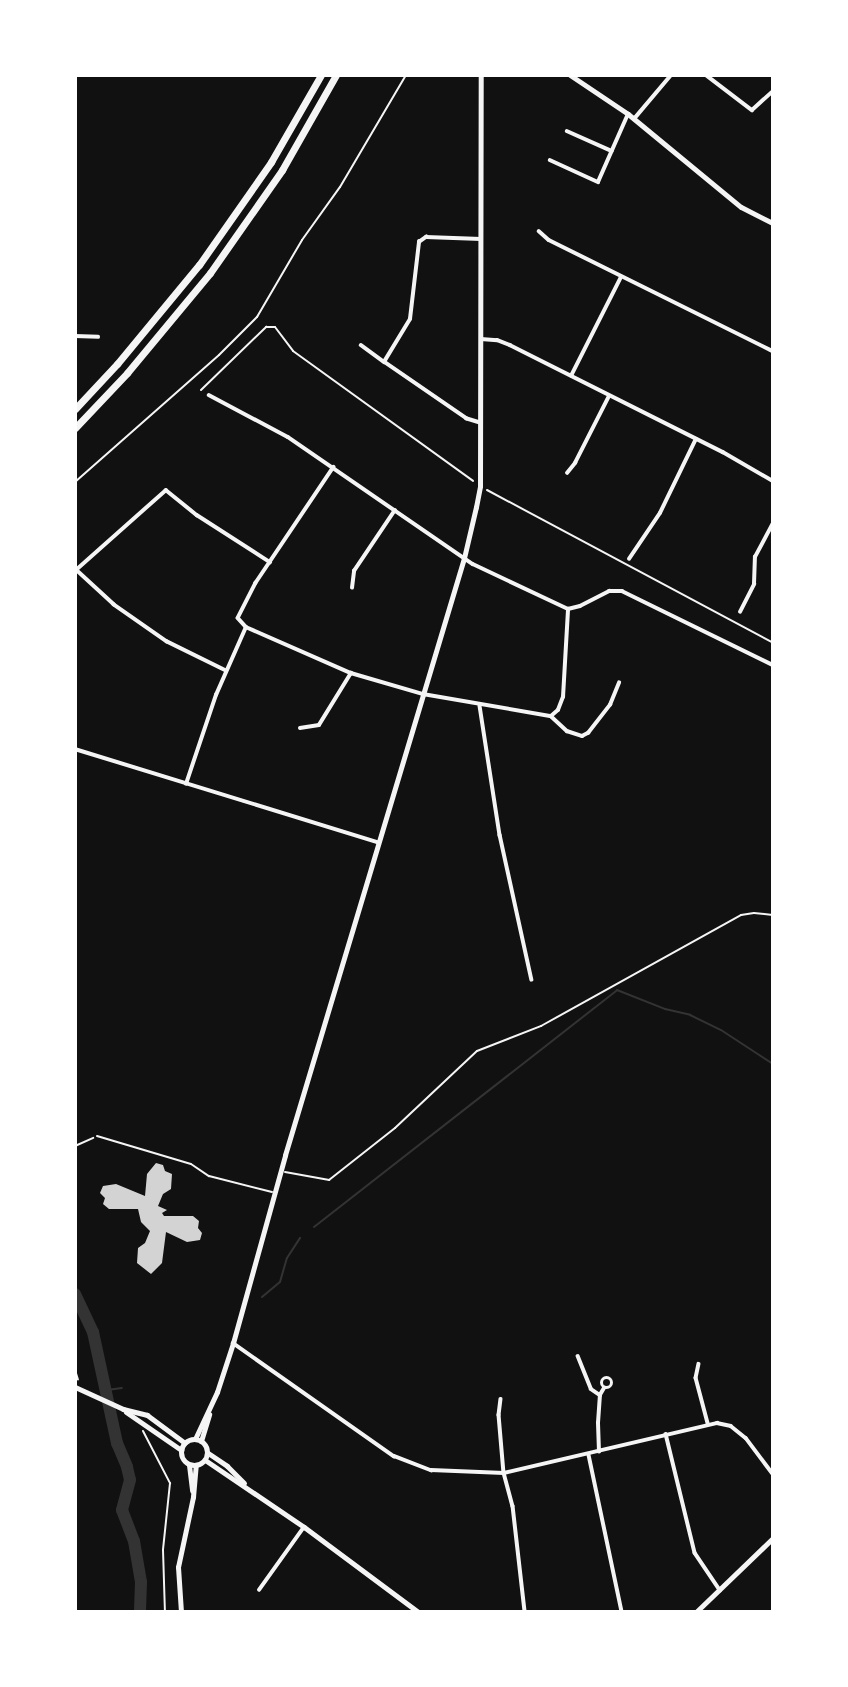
<!DOCTYPE html>
<html>
<head>
<meta charset="utf-8">
<style>
	body { margin:0 }
	#map { position:relative; width:848px; height:1687px; overflow:hidden; background:#111; font-family:"Fira Sans",sans-serif }
	div>[style] { position:absolute }
	[style*='--x'] { left:calc(var(--x)*1px); top:calc(var(--y)*1px); width:calc(var(--w)*1px); rotate:calc(var(--a)*1deg) }
	.stream>* { height:2px; margin:-1px; padding:0 1px; transform-origin:1px; border-radius:1px; background:#333 }
	.river>* { height:12px; margin:-6px; padding:0 6px; transform-origin:6px; border-radius:6px; background:#333 }
	.building>* { inset:0; background:#d3d3d3 }
	.path>* { height:2px; margin:-1px; padding:0 1px; transform-origin:1px; border-radius:1px; background:#f5f5f5 }
	.service>* { height:2px; margin:-1px; padding:0 1px; transform-origin:1px; border-radius:1px; background:#f5f5f5 }
	.minor>* { height:3.5px; margin:-1.75px; padding:0 1.75px; transform-origin:1.75px; border-radius:1.75px; background:#f5f5f5 }
	.minor>.ring { margin:-1.75px; padding:0; box-sizing:content-box; background:none; border:3.5px solid #f5f5f5; border-radius:50% }
	.tertiary>* { height:5px; margin:-2.5px; padding:0 2.5px; transform-origin:2.5px; border-radius:2.5px; background:#f5f5f5 }
	.tertiary>.ring { margin:-2.5px; padding:0; box-sizing:content-box; background:none; border:5px solid #f5f5f5; border-radius:50% }
	.motorway>* { height:7px; margin:-3.5px; padding:0 3.5px; transform-origin:3.5px; border-radius:3.5px; background:#f5f5f5 }
	span { translate:-50% -50%; white-space:nowrap; text-align:center; line-height:1.15; -webkit-text-stroke:7px #fff; paint-order:stroke }
	.frame { position:absolute; inset:0; border:77px solid #fff; pointer-events:none }
</style>
</head>
<body>
<div id="map">
	<div class="stream">
		<div style="--x:314;--y:1227;--w:385;--a:-38"></div>
		<div style="--x:617;--y:990;--w:52;--a:21.6"></div>
		<div style="--x:665;--y:1009;--w:26;--a:13"></div>
		<div style="--x:690;--y:1015;--w:34;--a:26"></div>
		<div style="--x:721;--y:1030;--w:62;--a:33.2"></div>
		<div style="--x:262;--y:1297;--w:23;--a:-40"></div>
		<div style="--x:280;--y:1282;--w:25;--a:-74"></div>
		<div style="--x:287;--y:1258;--w:24;--a:-57"></div>
		<div style="--x:107;--y:1390;--w:15;--a:-8"></div>
	</div>
	<div class="river">
		<div style="--x:75;--y:1294;--w:42;--a:64.7"></div>
		<div style="--x:93;--y:1332;--w:114;--a:77.8"></div>
		<div style="--x:117;--y:1443;--w:26;--a:67"></div>
		<div style="--x:127;--y:1467;--w:13;--a:77"></div>
		<div style="--x:130;--y:1480;--w:31;--a:105"></div>
		<div style="--x:122;--y:1510;--w:33;--a:69"></div>
		<div style="--x:134;--y:1541;--w:42;--a:80.3"></div>
		<div style="--x:141;--y:1582;--w:30;--a:92"></div>
	</div>
	<div class="building">
		<div style="clip-path:polygon(156px 1163px,163px 1165px,165px 1171px,172px 1174px,171px 1189px,163px 1194px,158px 1206px,167px 1210px,162px 1213px,164px 1216px,193px 1216px,199px 1221px,198px 1228px,202px 1233px,200px 1240px,187px 1242px,166px 1232px,162px 1263px,151px 1274px,137px 1263px,138px 1248px,145px 1243px,150px 1231px,141px 1222px,138px 1209px,109px 1209px,103px 1204px,105px 1198px,100px 1193px,103px 1186px,116px 1184px,145px 1196px,147px 1174px)"></div>
	</div>
	<div class="path">
		<div style="--x:201;--y:390;--w:91;--a:-44.1"></div>
		<div style="--x:266;--y:327;--w:9;--a:0"></div>
		<div style="--x:275;--y:327;--w:30;--a:53"></div>
		<div style="--x:293;--y:351;--w:222;--a:35.8"></div>
		<div style="--x:75;--y:482;--w:192;--a:-41.4"></div>
		<div style="--x:219;--y:355;--w:54;--a:-45"></div>
		<div style="--x:257;--y:317;--w:89;--a:-59.7"></div>
		<div style="--x:302;--y:240;--w:65;--a:-54.4"></div>
		<div style="--x:340;--y:187;--w:130;--a:-59.5"></div>
		<div style="--x:487;--y:490;--w:324;--a:28.1"></div>
		<div style="--x:75;--y:1146;--w:20;--a:-24"></div>
		<div style="--x:285;--y:1172;--w:45;--a:10.3"></div>
		<div style="--x:329;--y:1180;--w:84;--a:-38.2"></div>
		<div style="--x:395;--y:1128;--w:112;--a:-43.2"></div>
		<div style="--x:477;--y:1051;--w:69;--a:-21.3"></div>
		<div style="--x:541;--y:1026;--w:229;--a:-29"></div>
		<div style="--x:741;--y:915;--w:13;--a:-9"></div>
		<div style="--x:754;--y:913;--w:19;--a:6"></div>
		<div style="--x:75;--y:1370;--w:10;--a:73"></div>
		<div style="--x:143;--y:1431;--w:59;--a:62.6"></div>
		<div style="--x:170;--y:1483;--w:67;--a:96"></div>
		<div style="--x:163;--y:1550;--w:62;--a:88.2"></div>
	</div>
	<div class="service">
		<div style="--x:97;--y:1136;--w:98;--a:16.6"></div>
		<div style="--x:191;--y:1164;--w:22;--a:34"></div>
		<div style="--x:209;--y:1176;--w:65;--a:14.3"></div>
	</div>
	<div class="minor">
		<div style="--x:706;--y:75;--w:58;--a:37.3"></div>
		<div style="--x:752;--y:110;--w:28;--a:-42"></div>
		<div style="--x:634;--y:119;--w:57;--a:-49.9"></div>
		<div style="--x:567;--y:131;--w:49;--a:24"></div>
		<div style="--x:550;--y:160;--w:53;--a:24.6"></div>
		<div style="--x:598;--y:182;--w:74;--a:-66.2"></div>
		<div style="--x:539;--y:231;--w:13;--a:42"></div>
		<div style="--x:549;--y:240;--w:250;--a:26.4"></div>
		<div style="--x:75;--y:336;--w:23;--a:2"></div>
		<div style="--x:481;--y:339;--w:16;--a:4"></div>
		<div style="--x:497;--y:340;--w:14;--a:21"></div>
		<div style="--x:510;--y:345;--w:238;--a:26.7"></div>
		<div style="--x:723;--y:452;--w:58;--a:30.1"></div>
		<div style="--x:361;--y:345;--w:29;--a:36"></div>
		<div style="--x:571;--y:376;--w:111;--a:-63.2"></div>
		<div style="--x:209;--y:395;--w:89;--a:28"></div>
		<div style="--x:288;--y:437;--w:224;--a:34.5"></div>
		<div style="--x:473;--y:564;--w:105;--a:25.3"></div>
		<div style="--x:568;--y:609;--w:12;--a:-14"></div>
		<div style="--x:580;--y:606;--w:33;--a:-27"></div>
		<div style="--x:609;--y:591;--w:13;--a:0"></div>
		<div style="--x:622;--y:591;--w:168;--a:26.1"></div>
		<div style="--x:480;--y:423;--w:14;--a:-163"></div>
		<div style="--x:467;--y:419;--w:101;--a:-145.5"></div>
		<div style="--x:384;--y:362;--w:50;--a:-58.8"></div>
		<div style="--x:410;--y:319;--w:78;--a:-83.3"></div>
		<div style="--x:419;--y:242;--w:9;--a:-36"></div>
		<div style="--x:426;--y:237;--w:55;--a:2.1"></div>
		<div style="--x:334;--y:467;--w:140;--a:123.9"></div>
		<div style="--x:256;--y:583;--w:39;--a:117"></div>
		<div style="--x:238;--y:618;--w:12;--a:48"></div>
		<div style="--x:246;--y:627;--w:115;--a:23.7"></div>
		<div style="--x:351;--y:673;--w:75;--a:16.3"></div>
		<div style="--x:423;--y:694;--w:130;--a:9.8"></div>
		<div style="--x:551;--y:716;--w:9;--a:-41"></div>
		<div style="--x:558;--y:710;--w:14;--a:-69"></div>
		<div style="--x:563;--y:697;--w:88;--a:-86.7"></div>
		<div style="--x:567;--y:473;--w:13;--a:-51"></div>
		<div style="--x:575;--y:463;--w:75;--a:-63.1"></div>
		<div style="--x:629;--y:559;--w:55;--a:-56"></div>
		<div style="--x:660;--y:513;--w:82;--a:-64.1"></div>
		<div style="--x:352;--y:588;--w:17;--a:-83"></div>
		<div style="--x:354;--y:571;--w:73;--a:-56.1"></div>
		<div style="--x:740;--y:612;--w:31;--a:-63"></div>
		<div style="--x:754;--y:584;--w:27;--a:-88"></div>
		<div style="--x:755;--y:557;--w:38;--a:-62"></div>
		<div style="--x:226;--y:671;--w:66;--a:-153.8"></div>
		<div style="--x:167;--y:642;--w:65;--a:-145.1"></div>
		<div style="--x:114;--y:605;--w:52;--a:-137.4"></div>
		<div style="--x:76;--y:570;--w:120;--a:-41.6"></div>
		<div style="--x:166;--y:490;--w:40;--a:39"></div>
		<div style="--x:197;--y:515;--w:87;--a:32.8"></div>
		<div style="--x:480;--y:706;--w:131;--a:81.2"></div>
		<div style="--x:500;--y:835;--w:148;--a:77.6"></div>
		<div style="--x:551;--y:716;--w:22;--a:43"></div>
		<div style="--x:567;--y:731;--w:16;--a:18"></div>
		<div style="--x:582;--y:736;--w:7;--a:-27"></div>
		<div style="--x:588;--y:733;--w:36;--a:-52"></div>
		<div style="--x:610;--y:705;--w:24;--a:-68"></div>
		<div style="--x:300;--y:728;--w:19;--a:-9"></div>
		<div style="--x:319;--y:725;--w:61;--a:-58.4"></div>
		<div style="--x:75;--y:749;--w:316;--a:17.1"></div>
		<div style="--x:186;--y:784;--w:94;--a:-71.4"></div>
		<div style="--x:216;--y:695;--w:74;--a:-66.2"></div>
		<div style="--x:233;--y:1343;--w:197;--a:35.1"></div>
		<div style="--x:394;--y:1456;--w:40;--a:21"></div>
		<div style="--x:431;--y:1470;--w:73;--a:2.4"></div>
		<div style="--x:504;--y:1473;--w:219;--a:-13.2"></div>
		<div style="--x:717;--y:1423;--w:14;--a:12"></div>
		<div style="--x:731;--y:1426;--w:19;--a:39"></div>
		<div style="--x:746;--y:1438;--w:45;--a:53.1"></div>
		<div style="--x:578;--y:1356;--w:35;--a:68"></div>
		<div style="--x:591;--y:1389;--w:11;--a:34"></div>
		<div style="--x:699;--y:1364;--w:14;--a:102"></div>
		<div style="--x:696;--y:1378;--w:47;--a:75.1"></div>
		<div class="ring" style="left:601.5px;top:1377.5px;width:7.5px;height:7.5px"></div>
		<div style="--x:501;--y:1399;--w:16;--a:97"></div>
		<div style="--x:499;--y:1415;--w:58;--a:85.1"></div>
		<div style="--x:504;--y:1473;--w:34;--a:75"></div>
		<div style="--x:513;--y:1506;--w:107;--a:83.5"></div>
		<div style="--x:666;--y:1434;--w:122;--a:76.3"></div>
		<div style="--x:695;--y:1553;--w:45;--a:56"></div>
		<div style="--x:599;--y:1452;--w:29;--a:-92"></div>
		<div style="--x:598;--y:1423;--w:28;--a:-86"></div>
		<div style="--x:600;--y:1395;--w:8;--a:-60"></div>
		<div style="--x:589;--y:1455;--w:160;--a:78.1"></div>
		<div style="--x:259;--y:1590;--w:77;--a:-54.5"></div>
	</div>
	<div class="tertiary">
		<div style="--x:570;--y:75;--w:70;--a:33.9"></div>
		<div style="--x:628;--y:114;--w:146;--a:39.5"></div>
		<div style="--x:741;--y:207;--w:36;--a:27"></div>
		<div style="--x:75;--y:1387;--w:53;--a:24.6"></div>
		<div style="--x:123;--y:1409;--w:25;--a:14"></div>
		<div style="--x:147;--y:1415;--w:47;--a:36.4"></div>
		<div style="--x:126;--y:1412;--w:67;--a:34.6"></div>
		<div class="ring" style="left:181px;top:1439px;width:21px;height:21px"></div>
		<div style="--x:195;--y:1439;--w:52;--a:-64.9"></div>
		<div style="--x:217;--y:1392;--w:52;--a:-71.9"></div>
		<div style="--x:233;--y:1343;--w:195;--a:-74.5"></div>
		<div style="--x:285;--y:1155;--w:623;--a:-73.31"></div>
		<div style="--x:464;--y:558;--w:52;--a:-76.8"></div>
		<div style="--x:476;--y:507;--w:21;--a:-79"></div>
		<div style="--x:480;--y:486;--w:411;--a:-89.9"></div>
		<div style="--x:201;--y:1441;--w:28;--a:-73"></div>
		<div style="--x:208;--y:1453;--w:23;--a:34"></div>
		<div style="--x:227;--y:1466;--w:24;--a:45"></div>
		<div style="--x:205;--y:1460;--w:120;--a:34.1"></div>
		<div style="--x:304;--y:1527;--w:142;--a:36.7"></div>
		<div style="--x:189;--y:1465;--w:26;--a:83"></div>
		<div style="--x:181;--y:1612;--w:45;--a:-93.8"></div>
		<div style="--x:178;--y:1567;--w:72;--a:-77.9"></div>
		<div style="--x:193;--y:1497;--w:32;--a:-85"></div>
		<div style="--x:696;--y:1612;--w:107;--a:-43.9"></div>
	</div>
	<div class="motorway">
		<div style="--x:75;--y:409;--w:62;--a:-47"></div>
		<div style="--x:117;--y:364;--w:129;--a:-50.4"></div>
		<div style="--x:199;--y:265;--w:126;--a:-55"></div>
		<div style="--x:271;--y:162;--w:100;--a:-60.1"></div>
		<div style="--x:75;--y:428;--w:76;--a:-46.6"></div>
		<div style="--x:127;--y:373;--w:130;--a:-50.3"></div>
		<div style="--x:210;--y:273;--w:126;--a:-55"></div>
		<div style="--x:282;--y:170;--w:109;--a:-60.4"></div>
	</div>
	<div class="frame"></div>
</div>
</body>
</html>
